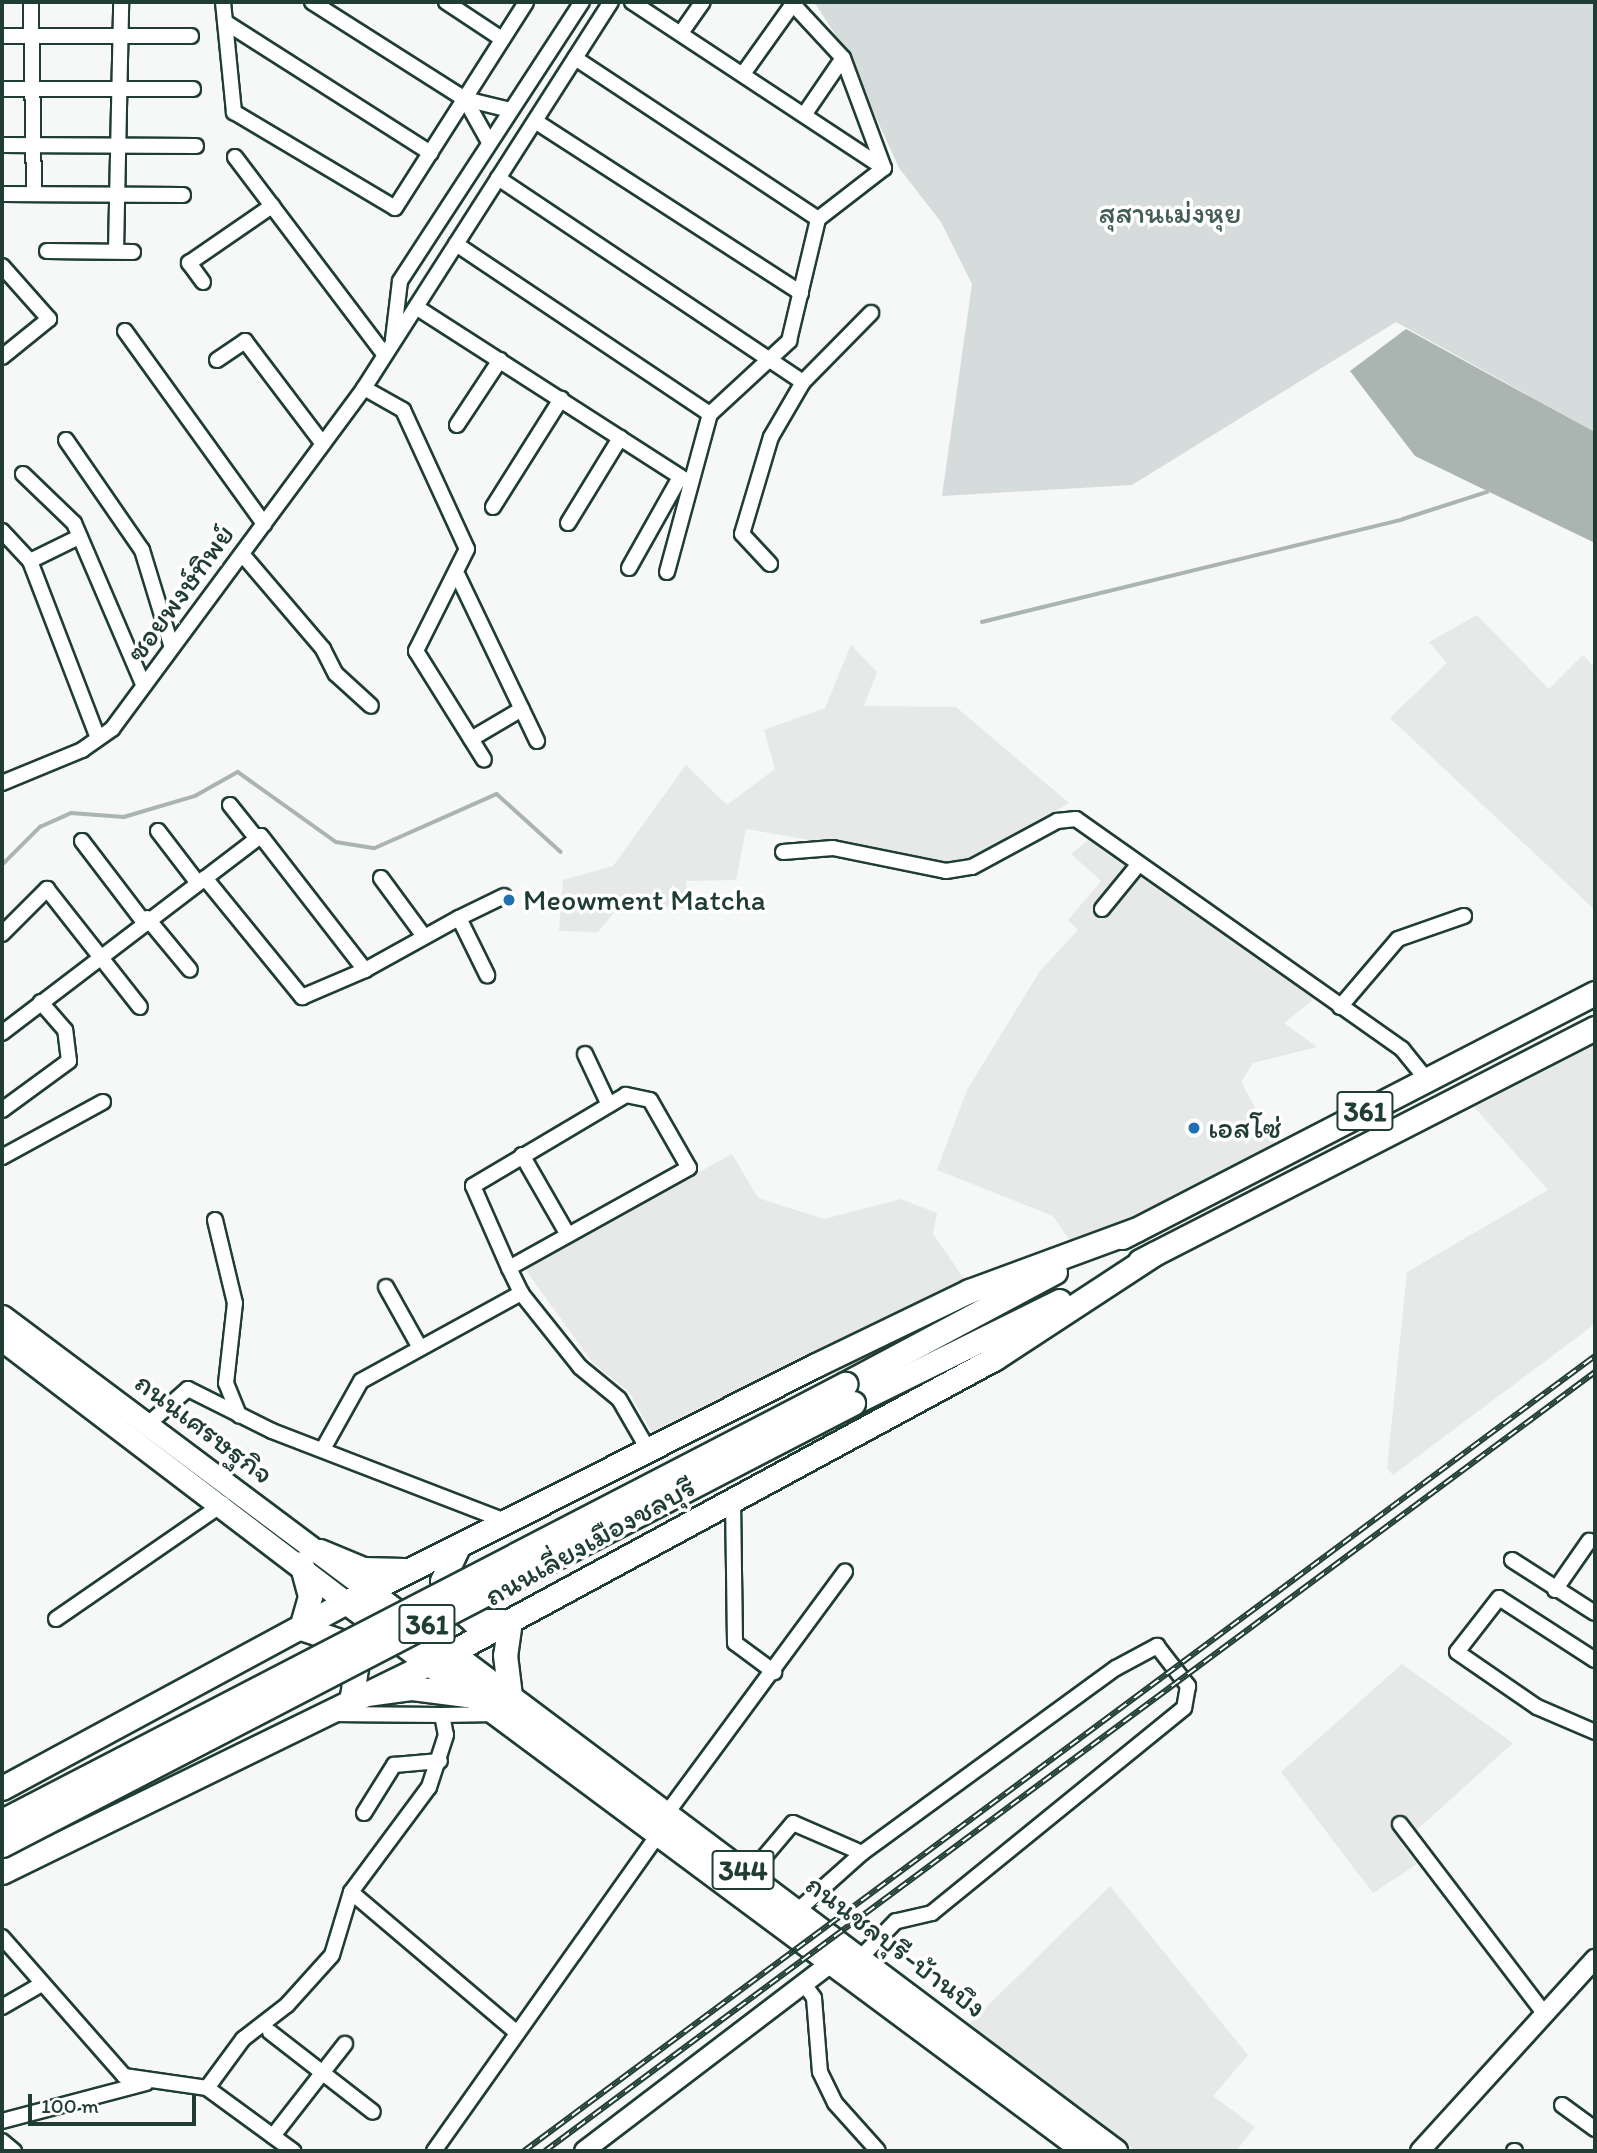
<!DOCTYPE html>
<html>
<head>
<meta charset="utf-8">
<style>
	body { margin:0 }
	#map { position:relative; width:1597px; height:2153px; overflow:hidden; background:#f6f7f7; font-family:Itim,"Playpen Sans Thai",sans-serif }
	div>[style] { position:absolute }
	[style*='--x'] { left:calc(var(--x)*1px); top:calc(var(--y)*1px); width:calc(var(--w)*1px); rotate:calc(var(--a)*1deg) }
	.built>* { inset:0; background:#e6e9e8 }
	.green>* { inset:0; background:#d6dcdb }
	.water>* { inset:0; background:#aab5b1 }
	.stream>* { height:3.5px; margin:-1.75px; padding:0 1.75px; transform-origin:1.75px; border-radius:1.75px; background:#aab5b1 }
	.roads { filter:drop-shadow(2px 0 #1f3d34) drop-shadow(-2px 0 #1f3d34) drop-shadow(0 2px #1f3d34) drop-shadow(0 -2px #1f3d34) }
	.minor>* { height:14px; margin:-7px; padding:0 7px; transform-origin:7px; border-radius:7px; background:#fff }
	.tertiary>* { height:18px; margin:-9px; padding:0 9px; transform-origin:9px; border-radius:9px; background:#fff }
	.primary>* { height:21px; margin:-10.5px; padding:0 10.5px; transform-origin:10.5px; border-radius:10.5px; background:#fff }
	.trunk>* { height:23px; margin:-11.5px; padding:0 11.5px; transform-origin:11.5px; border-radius:11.5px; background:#fff }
	.rail>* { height:6px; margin-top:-3px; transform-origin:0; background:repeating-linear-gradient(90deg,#fff 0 10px,#1f3d34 0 20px); box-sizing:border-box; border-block:2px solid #1f3d34 }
	.bridges { filter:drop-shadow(2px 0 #1f3d34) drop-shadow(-2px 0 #1f3d34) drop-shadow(0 2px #1f3d34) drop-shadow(0 -2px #1f3d34) }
	.trunk-bridge>* { height:23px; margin:-11.5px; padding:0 11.5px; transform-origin:11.5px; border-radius:11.5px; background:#fff }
	.dots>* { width:19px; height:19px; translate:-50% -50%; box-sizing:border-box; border:4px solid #fff; border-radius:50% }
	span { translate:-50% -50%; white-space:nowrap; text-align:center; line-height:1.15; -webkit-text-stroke:7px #fff; paint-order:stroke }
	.shield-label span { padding:2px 5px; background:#fff; border:2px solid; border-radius:5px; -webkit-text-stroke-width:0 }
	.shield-label { font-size:28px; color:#1f3d34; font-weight:700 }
	.park-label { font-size:30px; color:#445d55 }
	.street-label { font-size:30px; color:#1f3d34 }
	.poi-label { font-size:30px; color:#1f3d34 }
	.left { translate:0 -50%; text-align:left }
	.frame { position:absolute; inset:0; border:4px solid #1f3d34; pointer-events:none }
	.scale { position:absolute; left:28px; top:2094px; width:168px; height:32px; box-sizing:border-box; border:4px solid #1f3d34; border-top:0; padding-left:9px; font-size:21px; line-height:24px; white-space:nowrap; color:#1f3d34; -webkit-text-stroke:5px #fff; paint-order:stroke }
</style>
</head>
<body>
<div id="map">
	<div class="built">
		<div style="clip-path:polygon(1477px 615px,1549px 689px,1583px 655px,1595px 668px,1595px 910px,1390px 718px,1447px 663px,1429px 642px)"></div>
		<div style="clip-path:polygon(851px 645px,877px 672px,864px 706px,956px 707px,1069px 803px,973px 861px,948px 864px,746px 829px,736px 880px,686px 881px,688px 909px,621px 904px,598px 932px,559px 931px,563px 880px,613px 866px,686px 765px,727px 805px,775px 769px,764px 730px,825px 708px)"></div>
		<div style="clip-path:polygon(1088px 840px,1314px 999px,1284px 1023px,1317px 1047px,1253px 1063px,1241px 1082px,1276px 1145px,1135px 1217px,1070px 1241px,1053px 1216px,937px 1170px,967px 1090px,1040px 971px,1078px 930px,1068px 920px,1101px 881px,1071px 854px)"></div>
		<div style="clip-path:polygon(1595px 1045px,1595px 1324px,1393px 1475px,1387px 1468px,1407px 1272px,1548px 1190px,1474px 1107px)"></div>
		<div style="clip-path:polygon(732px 1154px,758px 1198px,824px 1219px,901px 1199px,937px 1213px,933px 1234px,969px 1286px,656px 1440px,629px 1392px,592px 1362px,525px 1269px)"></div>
		<div style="clip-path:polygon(1402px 1664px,1513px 1743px,1401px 1844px,1417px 1864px,1373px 1893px,1281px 1772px)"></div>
		<div style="clip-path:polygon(1110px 1886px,1248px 2055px,1213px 2096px,1255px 2127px,1236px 2151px,1136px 2151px,969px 2024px)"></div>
	</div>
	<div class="green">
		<div style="clip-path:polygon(814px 2px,1595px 2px,1595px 432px,1396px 322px,1132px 485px,942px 496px,972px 284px,941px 222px,899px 168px,846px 51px)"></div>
	</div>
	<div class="water">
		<div style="clip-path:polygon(1406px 329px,1595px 432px,1595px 543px,1415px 456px,1350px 371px)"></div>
	</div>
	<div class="stream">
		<div style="--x:982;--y:622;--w:433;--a:-13.7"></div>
		<div style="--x:1403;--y:519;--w:88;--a:-17.8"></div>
		<div style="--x:2;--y:865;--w:54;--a:-45"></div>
		<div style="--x:40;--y:827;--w:34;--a:-24"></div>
		<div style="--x:71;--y:813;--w:53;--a:4.3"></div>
		<div style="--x:124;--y:817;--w:74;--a:-16.5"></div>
		<div style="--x:195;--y:796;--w:49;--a:-29.2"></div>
		<div style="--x:238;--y:772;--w:120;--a:35.5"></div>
		<div style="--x:336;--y:842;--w:39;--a:9"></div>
		<div style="--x:375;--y:848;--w:133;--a:-23.9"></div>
		<div style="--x:497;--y:794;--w:86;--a:42.2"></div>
	</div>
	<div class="roads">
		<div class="minor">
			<div style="--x:31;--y:2;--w:190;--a:89.1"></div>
			<div style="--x:223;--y:2;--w:111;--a:84.3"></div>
			<div style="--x:234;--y:112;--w:187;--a:30.8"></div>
			<div style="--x:395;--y:208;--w:244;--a:-57.5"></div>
			<div style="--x:312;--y:2;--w:181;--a:32.4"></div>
			<div style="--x:446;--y:2;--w:67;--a:33.5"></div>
			<div style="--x:632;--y:2;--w:302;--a:33.4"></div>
			<div style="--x:791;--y:2;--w:76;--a:47.1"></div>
			<div style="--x:843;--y:58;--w:117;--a:69.6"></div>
			<div style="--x:225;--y:22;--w:244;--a:32.5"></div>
			<div style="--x:681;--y:33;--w:38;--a:-55"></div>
			<div style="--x:2;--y:36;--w:189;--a:0"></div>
			<div style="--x:575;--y:58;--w:291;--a:33.5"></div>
			<div style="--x:743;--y:74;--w:86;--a:-54.5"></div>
			<div style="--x:2;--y:89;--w:191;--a:0"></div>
			<div style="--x:804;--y:115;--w:69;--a:-55.6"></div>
			<div style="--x:535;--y:121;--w:317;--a:32.9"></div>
			<div style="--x:489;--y:142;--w:49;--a:-119.2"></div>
			<div style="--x:465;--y:99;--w:46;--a:13.7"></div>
			<div style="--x:2;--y:145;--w:194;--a:0.3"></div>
			<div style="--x:235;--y:157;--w:248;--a:52.9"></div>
			<div style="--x:498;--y:178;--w:367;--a:33.8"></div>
			<div style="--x:2;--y:194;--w:181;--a:0.3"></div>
			<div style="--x:456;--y:244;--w:306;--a:33.8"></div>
			<div style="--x:47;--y:251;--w:86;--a:0.7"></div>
			<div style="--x:116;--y:251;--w:249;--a:-88.8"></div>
			<div style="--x:2;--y:266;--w:71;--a:48.4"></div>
			<div style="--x:49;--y:319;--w:60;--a:141"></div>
			<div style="--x:203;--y:282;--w:24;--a:-126"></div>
			<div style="--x:189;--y:263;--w:101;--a:-34.5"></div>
			<div style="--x:416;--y:307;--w:324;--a:32.7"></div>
			<div style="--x:125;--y:331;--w:238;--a:54.2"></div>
			<div style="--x:393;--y:339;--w:58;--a:-83.1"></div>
			<div style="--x:400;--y:281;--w:333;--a:-56.9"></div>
			<div style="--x:217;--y:360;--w:34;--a:-34"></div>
			<div style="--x:245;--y:341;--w:129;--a:52.9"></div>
			<div style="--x:364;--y:388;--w:45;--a:29.4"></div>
			<div style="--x:403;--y:410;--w:153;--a:65.3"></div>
			<div style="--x:467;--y:549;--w:114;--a:116.6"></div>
			<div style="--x:416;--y:651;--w:128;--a:58"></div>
			<div style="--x:457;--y:425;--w:78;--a:-56.5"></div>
			<div style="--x:66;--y:440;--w:134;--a:55.4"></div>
			<div style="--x:142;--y:550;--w:102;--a:73"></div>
			<div style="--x:23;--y:474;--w:71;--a:43.9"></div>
			<div style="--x:74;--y:523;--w:177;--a:66.8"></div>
			<div style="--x:493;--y:507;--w:128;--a:-57.8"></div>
			<div style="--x:568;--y:523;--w:100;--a:-58.5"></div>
			<div style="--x:2;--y:531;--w:41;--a:47"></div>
			<div style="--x:30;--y:561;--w:190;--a:69"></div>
			<div style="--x:242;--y:554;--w:125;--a:49.5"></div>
			<div style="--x:323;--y:649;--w:28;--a:63"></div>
			<div style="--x:336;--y:674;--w:47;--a:42.4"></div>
			<div style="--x:30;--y:561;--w:55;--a:-26.1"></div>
			<div style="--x:770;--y:564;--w:41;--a:-133"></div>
			<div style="--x:742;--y:534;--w:101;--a:-73.4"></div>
			<div style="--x:771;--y:437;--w:64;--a:-59.8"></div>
			<div style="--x:803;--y:382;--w:97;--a:-45.4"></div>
			<div style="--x:629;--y:568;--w:104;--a:-60.7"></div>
			<div style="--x:667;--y:572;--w:164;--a:-74.8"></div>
			<div style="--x:710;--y:414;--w:108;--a:-42.7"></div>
			<div style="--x:789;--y:341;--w:125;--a:-76.6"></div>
			<div style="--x:818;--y:219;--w:83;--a:-37.7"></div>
			<div style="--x:458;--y:576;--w:183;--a:64.4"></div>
			<div style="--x:471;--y:739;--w:59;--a:-30.5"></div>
			<div style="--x:2;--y:783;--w:87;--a:-22.4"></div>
			<div style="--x:82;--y:750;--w:37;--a:-35"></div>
			<div style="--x:112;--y:729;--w:424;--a:-53.5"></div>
			<div style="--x:364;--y:388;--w:458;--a:-57.4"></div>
			<div style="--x:230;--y:805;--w:43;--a:51.5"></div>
			<div style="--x:158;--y:831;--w:64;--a:52.6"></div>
			<div style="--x:82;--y:841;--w:101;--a:52.7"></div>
			<div style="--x:783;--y:852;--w:50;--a:-4.6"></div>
			<div style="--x:833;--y:848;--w:115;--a:11.5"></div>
			<div style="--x:946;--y:871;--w:26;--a:-9"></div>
			<div style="--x:972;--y:867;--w:97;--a:-28.4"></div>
			<div style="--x:1057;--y:821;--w:19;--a:-6"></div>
			<div style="--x:1076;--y:819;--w:399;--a:35.2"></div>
			<div style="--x:1402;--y:1049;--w:40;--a:51"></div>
			<div style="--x:205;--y:878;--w:154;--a:50.8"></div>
			<div style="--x:302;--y:997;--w:69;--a:-23.2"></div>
			<div style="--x:381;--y:878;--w:71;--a:53.6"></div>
			<div style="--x:1102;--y:909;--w:57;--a:-50.7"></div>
			<div style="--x:147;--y:918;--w:67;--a:50.4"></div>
			<div style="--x:459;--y:918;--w:50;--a:-26.1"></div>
			<div style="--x:2;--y:934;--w:64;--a:-45"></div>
			<div style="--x:47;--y:889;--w:150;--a:51.8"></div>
			<div style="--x:1340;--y:1007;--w:89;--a:-49.5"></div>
			<div style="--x:1398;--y:939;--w:70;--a:-19.2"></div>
			<div style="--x:2;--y:1033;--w:325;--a:-37.3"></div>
			<div style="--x:261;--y:836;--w:170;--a:52.2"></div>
			<div style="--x:365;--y:970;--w:107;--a:-29"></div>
			<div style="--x:459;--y:918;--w:64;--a:63.8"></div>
			<div style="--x:585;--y:1054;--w:56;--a:64.8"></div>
			<div style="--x:2;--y:1110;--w:83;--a:-36.2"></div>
			<div style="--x:69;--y:1061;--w:31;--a:-97"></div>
			<div style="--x:65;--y:1030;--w:37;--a:-131"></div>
			<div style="--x:522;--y:1155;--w:92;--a:60.1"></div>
			<div style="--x:2;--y:1157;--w:115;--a:-28.6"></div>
			<div style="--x:215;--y:1220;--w:85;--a:76.5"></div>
			<div style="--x:235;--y:1303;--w:81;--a:96.4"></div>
			<div style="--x:226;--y:1383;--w:35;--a:68"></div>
			<div style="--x:509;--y:1268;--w:206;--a:-29.1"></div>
			<div style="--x:689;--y:1168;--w:78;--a:-119.8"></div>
			<div style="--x:650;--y:1100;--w:25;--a:-168"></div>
			<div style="--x:626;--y:1095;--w:178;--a:149.3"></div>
			<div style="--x:473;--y:1186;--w:90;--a:66.3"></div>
			<div style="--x:509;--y:1268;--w:28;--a:64"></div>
			<div style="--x:521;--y:1293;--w:95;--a:51.4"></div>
			<div style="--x:580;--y:1367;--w:50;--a:39.4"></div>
			<div style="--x:619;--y:1399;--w:60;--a:60"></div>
			<div style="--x:386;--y:1287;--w:68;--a:60.8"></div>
			<div style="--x:148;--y:1424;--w:53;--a:-41.2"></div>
			<div style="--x:188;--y:1389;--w:94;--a:26.6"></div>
			<div style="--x:272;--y:1431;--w:253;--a:21.1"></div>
			<div style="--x:323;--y:1449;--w:78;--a:-60.8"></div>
			<div style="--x:361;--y:1381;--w:183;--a:-28.8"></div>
			<div style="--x:733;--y:1499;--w:144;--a:89.2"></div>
			<div style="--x:735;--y:1643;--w:49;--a:36.6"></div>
			<div style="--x:1512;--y:1560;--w:98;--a:32.6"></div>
			<div style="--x:1555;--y:1590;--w:60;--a:-55.2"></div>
			<div style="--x:56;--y:1619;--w:203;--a:-34.6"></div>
			<div style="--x:1595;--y:1660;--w:114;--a:-147.1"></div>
			<div style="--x:1499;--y:1598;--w:68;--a:127.9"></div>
			<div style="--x:1457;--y:1652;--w:97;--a:34.5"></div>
			<div style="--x:1537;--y:1707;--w:63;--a:23.3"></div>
			<div style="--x:331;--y:1714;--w:111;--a:0.5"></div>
			<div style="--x:442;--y:1715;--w:20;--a:79"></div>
			<div style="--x:446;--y:1735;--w:55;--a:108.1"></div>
			<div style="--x:429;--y:1787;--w:131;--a:126.6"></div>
			<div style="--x:442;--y:1715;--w:54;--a:-1.1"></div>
			<div style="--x:364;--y:1813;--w:57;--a:-58"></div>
			<div style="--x:394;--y:1765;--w:46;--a:-5"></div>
			<div style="--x:667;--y:1813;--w:300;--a:-53.6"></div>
			<div style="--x:1400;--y:1824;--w:239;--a:52.7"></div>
			<div style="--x:749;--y:1875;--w:68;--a:-49.8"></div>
			<div style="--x:793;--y:1823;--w:75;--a:23.5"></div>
			<div style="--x:862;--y:1853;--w:314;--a:-36.1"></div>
			<div style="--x:1116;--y:1668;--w:47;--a:-28.2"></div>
			<div style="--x:1157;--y:1646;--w:51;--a:52.2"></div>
			<div style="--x:1188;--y:1686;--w:22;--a:100"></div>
			<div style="--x:1184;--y:1708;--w:325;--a:140.9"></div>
			<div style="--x:932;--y:1913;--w:37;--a:167"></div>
			<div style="--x:896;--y:1921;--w:52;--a:134.2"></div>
			<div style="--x:797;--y:1911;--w:87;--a:-41.7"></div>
			<div style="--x:2;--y:1937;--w:185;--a:48.7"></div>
			<div style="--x:124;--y:2076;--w:84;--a:8.2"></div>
			<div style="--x:207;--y:2088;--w:107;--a:36.2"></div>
			<div style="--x:804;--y:1984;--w:17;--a:54"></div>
			<div style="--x:814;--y:1998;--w:74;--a:85.4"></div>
			<div style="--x:820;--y:2072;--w:34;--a:64"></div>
			<div style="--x:835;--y:2103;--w:64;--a:48.1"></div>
			<div style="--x:2;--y:2007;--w:44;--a:-30.1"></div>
			<div style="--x:270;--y:2032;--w:130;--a:37.8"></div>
			<div style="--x:207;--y:2088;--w:61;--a:-53.7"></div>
			<div style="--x:243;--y:2039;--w:56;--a:-37.7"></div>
			<div style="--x:287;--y:2005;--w:67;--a:-48"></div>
			<div style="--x:332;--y:1955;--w:66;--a:-73.2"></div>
			<div style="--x:351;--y:1892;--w:218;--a:40.3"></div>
			<div style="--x:1562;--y:2105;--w:41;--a:36"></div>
			<div style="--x:2;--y:2121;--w:149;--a:-14.8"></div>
			<div style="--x:273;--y:2136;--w:117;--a:-52"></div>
			<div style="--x:2;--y:2141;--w:16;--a:40"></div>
			<div style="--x:434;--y:2151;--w:390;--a:-54.7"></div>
			<div style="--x:1514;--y:2151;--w:1;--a:0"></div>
		</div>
		<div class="tertiary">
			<div style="--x:584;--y:2151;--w:312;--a:-37.3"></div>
			<div style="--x:1420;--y:2151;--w:260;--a:-47.7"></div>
		</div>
		<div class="primary">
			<div style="--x:2;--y:1316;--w:459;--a:36.8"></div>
			<div style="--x:2;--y:1340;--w:432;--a:37.3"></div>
		</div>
		<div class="trunk">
			<div style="--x:1122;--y:1237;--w:532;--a:-27.29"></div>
			<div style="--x:1140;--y:1261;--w:511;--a:-27.12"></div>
			<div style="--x:845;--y:1384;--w:238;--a:-28.1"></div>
			<div style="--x:853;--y:1403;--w:230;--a:-26.3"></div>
			<div style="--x:457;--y:1549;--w:35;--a:115"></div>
			<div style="--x:442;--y:1581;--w:17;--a:77"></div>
			<div style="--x:446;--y:1598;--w:35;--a:40"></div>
			<div style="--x:473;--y:1621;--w:30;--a:0"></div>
			<div style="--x:320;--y:1551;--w:47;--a:22.7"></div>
			<div style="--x:363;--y:1569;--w:41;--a:1.4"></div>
			<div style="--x:369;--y:1591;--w:933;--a:36.89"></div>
			<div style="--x:346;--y:1602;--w:921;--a:36.61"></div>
			<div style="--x:510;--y:1621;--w:34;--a:98"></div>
			<div style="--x:505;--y:1655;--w:41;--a:83"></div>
			<div style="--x:301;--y:1628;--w:44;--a:18.4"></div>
			<div style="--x:343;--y:1642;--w:29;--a:63"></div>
			<div style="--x:356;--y:1668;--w:28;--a:98"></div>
			<div style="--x:352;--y:1696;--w:61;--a:-7.6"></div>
			<div style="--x:412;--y:1688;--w:55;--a:7.3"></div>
			<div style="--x:301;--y:1628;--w:33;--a:-74"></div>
			<div style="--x:310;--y:1596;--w:34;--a:-105"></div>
			<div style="--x:2;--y:1788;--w:391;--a:-28.4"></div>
			<div style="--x:346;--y:1602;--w:526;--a:-26.76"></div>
			<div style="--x:816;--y:1365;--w:170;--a:-25.8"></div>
			<div style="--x:969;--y:1291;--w:177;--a:-20.2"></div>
			<div style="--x:2;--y:1872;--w:501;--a:-26.05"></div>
			<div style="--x:452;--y:1652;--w:617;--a:-28.43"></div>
			<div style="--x:995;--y:1358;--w:190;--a:-33.2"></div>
		</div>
	</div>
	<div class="rail">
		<div style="--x:524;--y:2151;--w:1334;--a:-36.59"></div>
		<div style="--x:545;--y:2151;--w:1307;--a:-36.57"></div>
	</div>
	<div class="bridges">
		<div class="trunk-bridge">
			<div style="--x:2;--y:1821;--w:950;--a:-27.4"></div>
			<div style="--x:2;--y:1845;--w:959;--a:-27.45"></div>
		</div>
	</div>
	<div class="dots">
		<div style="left:509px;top:900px;background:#1f6fb2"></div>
		<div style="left:1194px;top:1128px;background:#1f6fb2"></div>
	</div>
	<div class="shield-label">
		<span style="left:1365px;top:1111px">361</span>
		<span style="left:427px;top:1624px">361</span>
		<span style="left:743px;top:1870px">344</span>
	</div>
	<div class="park-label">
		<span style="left:1170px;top:213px">สุสานเม่งหุย</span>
	</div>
	<div class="street-label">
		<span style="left:180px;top:593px;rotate:-54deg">ซอยพงษ์ทิพย์</span>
		<span style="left:204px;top:1428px;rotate:37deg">ถนนเศรษฐกิจ</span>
		<span style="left:590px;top:1541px;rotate:-29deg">ถนนเลี่ยงเมืองชลบุรี</span>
		<span style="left:896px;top:1946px;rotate:37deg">ถนนชลบุรี-บ้านบึง</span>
	</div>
	<div class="poi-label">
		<span class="left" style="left:523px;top:900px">Meowment Matcha</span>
		<span class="left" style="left:1208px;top:1128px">เอสโซ่</span>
	</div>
	<div class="frame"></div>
	<div class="scale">100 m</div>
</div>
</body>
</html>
